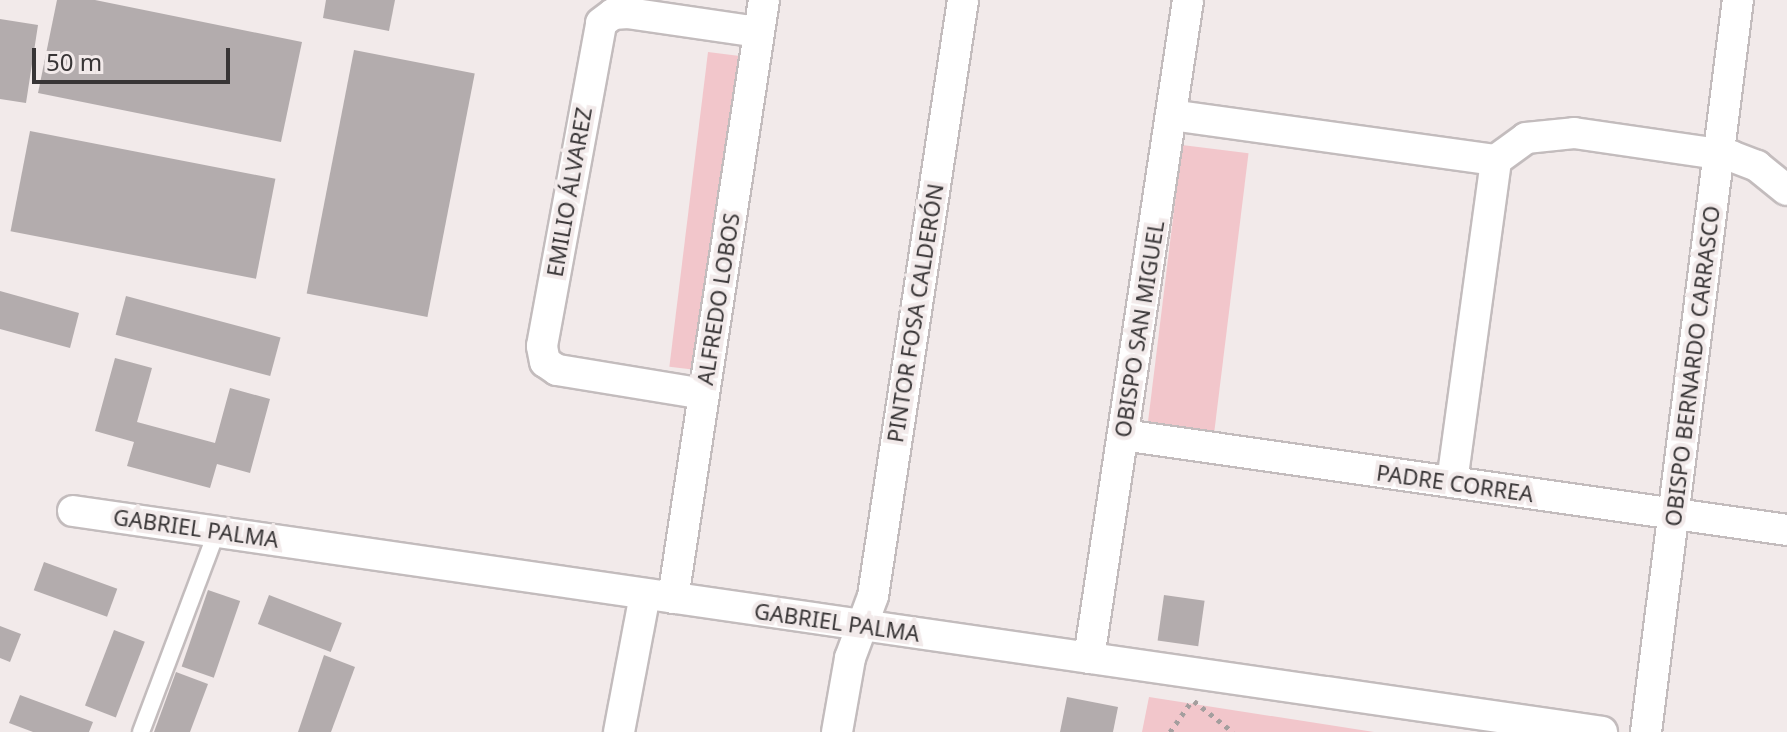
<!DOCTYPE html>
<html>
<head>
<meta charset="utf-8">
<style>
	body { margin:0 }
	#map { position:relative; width:1787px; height:732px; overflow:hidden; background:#f2eaea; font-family:"Noto Sans",sans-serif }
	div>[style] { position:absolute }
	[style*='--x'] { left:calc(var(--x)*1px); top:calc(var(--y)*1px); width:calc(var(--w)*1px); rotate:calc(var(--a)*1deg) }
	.green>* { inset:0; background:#f2c6cb; transform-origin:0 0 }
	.building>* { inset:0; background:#b3acad; transform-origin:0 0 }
	.path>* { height:5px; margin-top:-2.5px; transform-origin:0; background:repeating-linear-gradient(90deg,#a49e9e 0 4px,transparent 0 10px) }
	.roads { filter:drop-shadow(2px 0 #c3bcbd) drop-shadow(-2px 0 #c3bcbd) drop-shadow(0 2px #c3bcbd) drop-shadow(0 -2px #c3bcbd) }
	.service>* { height:16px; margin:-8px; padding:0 8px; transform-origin:8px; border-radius:8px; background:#fff }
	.minor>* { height:30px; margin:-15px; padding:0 15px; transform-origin:15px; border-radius:15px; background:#fff }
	span { translate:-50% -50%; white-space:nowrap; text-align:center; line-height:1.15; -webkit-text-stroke:8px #f2eaea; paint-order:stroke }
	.street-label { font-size:22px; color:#383536 }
	.scale { position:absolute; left:32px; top:48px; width:198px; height:36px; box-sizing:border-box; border:4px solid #383536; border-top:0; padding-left:10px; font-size:24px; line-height:28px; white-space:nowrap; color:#383536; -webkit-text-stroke:6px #f2eaea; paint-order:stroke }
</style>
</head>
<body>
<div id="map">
	<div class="green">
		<div style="left:708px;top:52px;width:34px;height:317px;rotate:7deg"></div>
		<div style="left:1182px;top:145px;width:67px;height:286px;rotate:7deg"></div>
		<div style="clip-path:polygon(1149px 697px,1374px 732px,1142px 732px)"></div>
	</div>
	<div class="building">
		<div style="clip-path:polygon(57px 0,95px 0,302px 42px,281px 142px,38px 93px)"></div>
		<div style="clip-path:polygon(326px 0,395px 0,389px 31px,323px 18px)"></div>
		<div style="clip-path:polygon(0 19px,38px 25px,26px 103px,0 99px)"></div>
		<div style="left:354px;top:50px;width:123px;height:248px;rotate:11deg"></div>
		<div style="left:30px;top:131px;width:250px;height:102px;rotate:11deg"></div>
		<div style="clip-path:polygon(0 291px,79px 313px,70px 348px,0 329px)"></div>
		<div style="left:126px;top:296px;width:160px;height:40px;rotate:15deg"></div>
		<div style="clip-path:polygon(115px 358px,152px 368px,137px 422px,215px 443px,230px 388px,270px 399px,250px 473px,217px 464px,210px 488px,127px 466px,134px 442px,95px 431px)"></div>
		<div style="left:44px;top:562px;width:78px;height:30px;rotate:20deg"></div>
		<div style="left:208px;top:590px;width:34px;height:81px;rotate:19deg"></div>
		<div style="left:269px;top:595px;width:78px;height:31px;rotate:21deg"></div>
		<div style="left:1164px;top:595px;width:41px;height:46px;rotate:8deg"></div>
		<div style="clip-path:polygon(0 626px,21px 634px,10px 662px,0 658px)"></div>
		<div style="left:114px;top:630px;width:33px;height:81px;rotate:21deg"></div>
		<div style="clip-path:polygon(324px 655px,355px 667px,331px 732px,298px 732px)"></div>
		<div style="clip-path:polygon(176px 672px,208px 684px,190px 732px,154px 732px)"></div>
		<div style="clip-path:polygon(20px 695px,93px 722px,89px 732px,33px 732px,9px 723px)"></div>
		<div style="clip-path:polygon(1067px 697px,1118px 707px,1113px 732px,1060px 732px)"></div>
	</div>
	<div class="path">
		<div style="--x:1194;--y:701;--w:50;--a:38.5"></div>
		<div style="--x:1170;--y:732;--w:39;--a:-55"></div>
	</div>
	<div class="roads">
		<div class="service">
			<div style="--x:141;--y:732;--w:215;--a:-69.3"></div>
		</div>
		<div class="minor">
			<div style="--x:1171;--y:115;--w:328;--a:7.9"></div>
			<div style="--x:1496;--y:160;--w:37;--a:-36"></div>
			<div style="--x:1526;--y:138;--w:48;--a:-5.9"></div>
			<div style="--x:1574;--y:133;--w:159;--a:8.3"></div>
			<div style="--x:1731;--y:156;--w:28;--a:21"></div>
			<div style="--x:1757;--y:166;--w:38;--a:39"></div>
			<div style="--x:704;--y:394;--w:149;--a:-170.7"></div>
			<div style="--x:557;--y:370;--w:14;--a:-146"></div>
			<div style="--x:545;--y:362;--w:16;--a:-101"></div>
			<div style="--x:542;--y:346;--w:328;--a:-79.6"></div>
			<div style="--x:601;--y:23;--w:15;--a:-37"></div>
			<div style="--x:613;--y:14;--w:15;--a:-4"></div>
			<div style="--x:628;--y:13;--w:132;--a:8.3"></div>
			<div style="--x:1123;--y:435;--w:671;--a:8.14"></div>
			<div style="--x:1452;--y:482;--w:325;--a:-82.2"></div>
			<div style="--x:73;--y:511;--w:1545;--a:8.22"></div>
			<div style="--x:673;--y:598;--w:605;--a:-81.35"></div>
			<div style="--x:1089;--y:658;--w:665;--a:-81.44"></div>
			<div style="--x:619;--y:732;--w:140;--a:-79.3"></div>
			<div style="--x:837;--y:732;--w:75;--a:-80"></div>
			<div style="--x:850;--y:658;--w:66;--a:-69.6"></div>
			<div style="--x:873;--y:596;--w:603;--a:-81.41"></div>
			<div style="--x:1646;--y:732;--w:738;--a:-82.84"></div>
		</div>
	</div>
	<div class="street-label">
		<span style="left:569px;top:192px;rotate:-80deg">EMILIO ÁLVAREZ</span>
		<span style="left:718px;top:299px;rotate:-81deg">ALFREDO LOBOS</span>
		<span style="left:915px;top:313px;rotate:-81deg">PINTOR FOSA CALDERÓN</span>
		<span style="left:1139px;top:329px;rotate:-81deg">OBISPO SAN MIGUEL</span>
		<span style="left:1692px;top:366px;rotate:-83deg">OBISPO BERNARDO CARRASCO</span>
		<span style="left:1455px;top:483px;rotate:8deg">PADRE CORREA</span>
		<span style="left:196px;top:528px;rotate:8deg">GABRIEL PALMA</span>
		<span style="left:837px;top:622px;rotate:8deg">GABRIEL PALMA</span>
	</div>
	<div class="scale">50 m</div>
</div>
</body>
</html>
